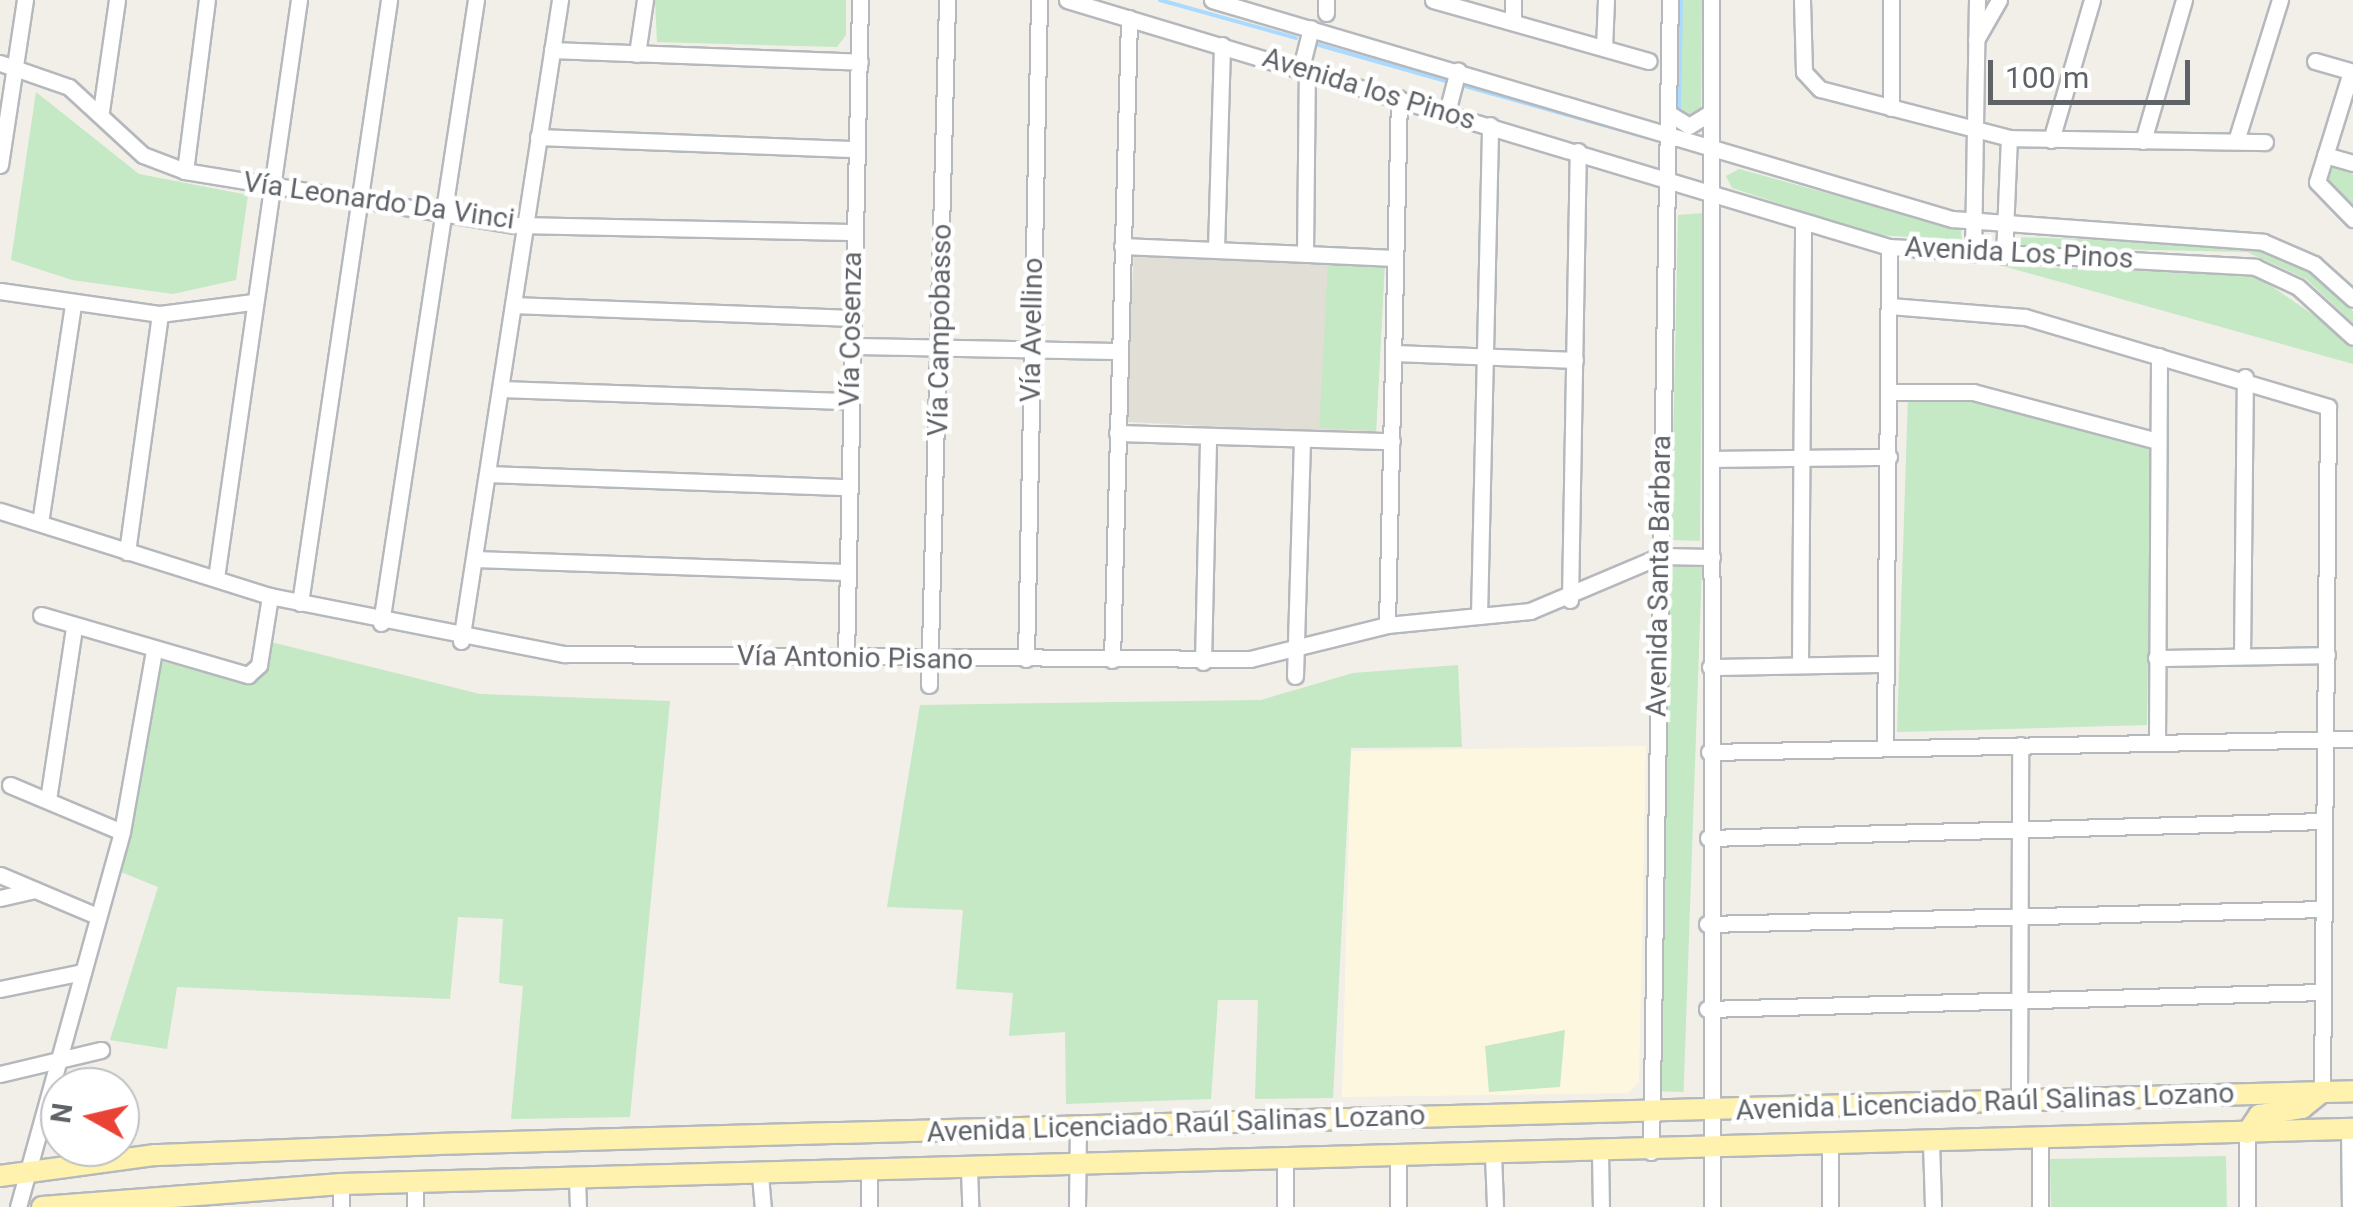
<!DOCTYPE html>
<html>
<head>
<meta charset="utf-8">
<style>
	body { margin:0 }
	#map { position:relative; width:2353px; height:1207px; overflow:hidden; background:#f1efe8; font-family:Roboto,sans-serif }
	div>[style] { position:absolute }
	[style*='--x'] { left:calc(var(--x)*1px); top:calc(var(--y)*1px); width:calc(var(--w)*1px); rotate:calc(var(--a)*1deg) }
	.commercial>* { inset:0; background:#fef7e0 }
	.education>* { inset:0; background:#e1ded6; transform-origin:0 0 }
	.green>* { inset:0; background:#c5e8c5; transform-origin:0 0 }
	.stream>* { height:4px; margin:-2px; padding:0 2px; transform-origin:2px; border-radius:2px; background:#aadaff }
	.roads { filter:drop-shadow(2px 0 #b5b8bc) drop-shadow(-2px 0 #b5b8bc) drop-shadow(0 2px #b5b8bc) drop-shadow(0 -2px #b5b8bc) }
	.minor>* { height:15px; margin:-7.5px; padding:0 7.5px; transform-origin:7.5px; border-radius:7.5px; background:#fff }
	.major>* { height:20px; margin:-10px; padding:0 10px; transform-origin:10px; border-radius:10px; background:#fff2af }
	span { translate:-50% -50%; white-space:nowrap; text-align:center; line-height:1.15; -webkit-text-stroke:9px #fff; paint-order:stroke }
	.street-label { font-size:28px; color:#5f6368 }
	.north { position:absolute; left:40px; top:1067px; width:100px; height:100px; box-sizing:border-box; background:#fff; border:2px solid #bfc1c3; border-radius:50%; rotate:278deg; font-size:28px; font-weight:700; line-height:40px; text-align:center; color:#5f6368 }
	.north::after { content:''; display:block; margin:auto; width:35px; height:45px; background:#ea4335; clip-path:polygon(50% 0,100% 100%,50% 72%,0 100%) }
	.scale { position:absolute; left:1988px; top:60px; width:202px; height:45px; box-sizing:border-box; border:5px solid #5f6368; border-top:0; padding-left:12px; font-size:30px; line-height:35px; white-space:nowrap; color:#5f6368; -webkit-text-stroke:8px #fff; paint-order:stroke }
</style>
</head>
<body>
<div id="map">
	<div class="commercial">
		<div style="clip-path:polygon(1646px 746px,1639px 1082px,1628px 1093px,1342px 1097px,1351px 751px)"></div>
	</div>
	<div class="education">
		<div style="left:1134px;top:251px;width:251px;height:171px;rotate:3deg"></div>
	</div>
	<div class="green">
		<div style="clip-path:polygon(655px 0,846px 0,846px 35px,837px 47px,657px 42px)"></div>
		<div style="clip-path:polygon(1677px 0,1702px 0,1701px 112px,1693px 121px,1676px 110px)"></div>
		<div style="clip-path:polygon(36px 92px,139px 174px,248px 195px,236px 280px,173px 294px,72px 280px,11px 260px)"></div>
		<div style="clip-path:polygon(2333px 165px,2353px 171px,2353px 206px,2324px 186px)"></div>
		<div style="clip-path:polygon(1739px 169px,1961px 230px,1962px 240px,1876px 235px,1732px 188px,1726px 176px)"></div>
		<div style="clip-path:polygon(1703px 213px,1700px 541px,1671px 540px,1678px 215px)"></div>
		<div style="clip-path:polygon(2012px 237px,2252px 244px,2310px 272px,2353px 311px,2353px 323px,2306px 279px,2247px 252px,2011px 247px)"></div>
		<div style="left:1328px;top:260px;width:57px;height:168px;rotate:3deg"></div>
		<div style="clip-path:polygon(2003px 266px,2254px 274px,2331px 327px,2353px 347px,2353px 364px)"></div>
		<div style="clip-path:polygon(1908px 397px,1987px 398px,2151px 447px,2147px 725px,1897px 732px)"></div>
		<div style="left:1667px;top:563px;width:35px;height:528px;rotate:2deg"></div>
		<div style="clip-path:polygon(271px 642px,480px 694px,670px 701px,630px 1117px,511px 1119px,523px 986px,499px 983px,503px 919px,458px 917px,450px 999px,177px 987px,167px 1049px,110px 1040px,158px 887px,121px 872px,157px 660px,246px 683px,264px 670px)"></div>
		<div style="clip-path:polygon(1458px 665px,1462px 747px,1351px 748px,1333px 1098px,1255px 1099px,1258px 1000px,1218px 1000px,1211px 1099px,1066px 1104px,1065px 1032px,1009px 1036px,1013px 993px,956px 989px,963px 910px,887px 907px,920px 705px,1261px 700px,1353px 673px)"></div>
		<div style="clip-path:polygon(1565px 1030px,1560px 1087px,1489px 1092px,1485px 1046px)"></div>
		<div style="left:2226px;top:1156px;width:51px;height:176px;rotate:89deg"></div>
	</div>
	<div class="stream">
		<div style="--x:1160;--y:0;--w:141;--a:15.6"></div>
		<div style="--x:1319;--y:45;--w:131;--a:15.9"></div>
		<div style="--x:1465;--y:86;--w:192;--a:15.7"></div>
		<div style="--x:1679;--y:114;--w:114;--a:-89"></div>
	</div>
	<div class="roads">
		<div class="minor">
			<div style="--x:1067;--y:0;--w:858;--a:16.72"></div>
			<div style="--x:1889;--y:247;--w:367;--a:3.1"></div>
			<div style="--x:2255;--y:267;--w:47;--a:24.9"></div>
			<div style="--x:2298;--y:287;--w:74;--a:42.3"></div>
			<div style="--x:1212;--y:0;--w:772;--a:16.49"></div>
			<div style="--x:1952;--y:219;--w:312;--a:4.2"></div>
			<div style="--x:2263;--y:242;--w:56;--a:23.3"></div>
			<div style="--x:2314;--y:264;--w:52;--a:41.9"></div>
			<div style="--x:1433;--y:0;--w:224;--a:15.8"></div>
			<div style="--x:1711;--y:0;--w:1207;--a:89.95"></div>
			<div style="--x:1802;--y:0;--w:72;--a:88.4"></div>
			<div style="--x:1804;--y:72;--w:23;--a:47"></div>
			<div style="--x:1820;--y:89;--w:195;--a:14.5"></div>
			<div style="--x:2009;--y:138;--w:256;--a:0.9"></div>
			<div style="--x:1326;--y:13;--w:13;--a:-90"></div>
			<div style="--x:1513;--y:22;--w:22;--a:-90"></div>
			<div style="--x:1976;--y:40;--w:46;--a:-60.1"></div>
			<div style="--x:1604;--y:48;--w:48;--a:-87.6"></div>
			<div style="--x:552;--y:50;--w:308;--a:2.2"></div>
			<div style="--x:637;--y:54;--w:55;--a:-81.6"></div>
			<div style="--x:2315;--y:61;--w:40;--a:16"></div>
			<div style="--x:0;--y:63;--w:73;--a:19.2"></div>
			<div style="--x:69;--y:87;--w:100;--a:42.6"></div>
			<div style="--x:143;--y:155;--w:45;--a:20.9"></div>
			<div style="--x:185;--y:171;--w:333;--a:9.3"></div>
			<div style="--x:514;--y:225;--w:340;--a:1.2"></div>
			<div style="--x:1301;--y:68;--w:41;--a:-76"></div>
			<div style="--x:2351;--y:72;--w:115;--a:107.2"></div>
			<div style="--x:2317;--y:182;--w:52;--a:45.8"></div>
			<div style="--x:1891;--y:108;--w:108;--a:-90"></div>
			<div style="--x:101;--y:111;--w:112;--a:-81.8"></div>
			<div style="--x:1447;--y:112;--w:43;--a:-75.3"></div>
			<div style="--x:1670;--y:114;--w:22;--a:32"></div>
			<div style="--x:1689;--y:126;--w:25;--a:-32"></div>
			<div style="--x:538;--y:137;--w:318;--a:2.2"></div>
			<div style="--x:2051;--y:140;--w:146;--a:-73.7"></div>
			<div style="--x:2143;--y:141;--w:147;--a:-73.8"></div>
			<div style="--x:2236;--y:141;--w:148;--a:-72.7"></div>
			<div style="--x:2325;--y:155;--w:29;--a:16"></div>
			<div style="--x:0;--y:165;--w:167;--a:-81.4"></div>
			<div style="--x:185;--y:171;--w:172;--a:-82.7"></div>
			<div style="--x:1122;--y:246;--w:273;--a:2.5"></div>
			<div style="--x:1216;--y:249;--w:204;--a:-88.3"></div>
			<div style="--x:1305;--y:254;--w:185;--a:-89.4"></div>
			<div style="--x:1973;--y:254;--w:254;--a:-89.1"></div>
			<div style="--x:2004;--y:256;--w:118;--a:-87.6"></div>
			<div style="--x:0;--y:291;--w:162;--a:8.2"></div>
			<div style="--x:160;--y:314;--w:94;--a:-7.4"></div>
			<div style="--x:513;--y:305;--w:339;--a:2.2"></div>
			<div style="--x:1890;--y:306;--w:135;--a:4.7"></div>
			<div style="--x:2025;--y:317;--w:316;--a:16.5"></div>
			<div style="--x:2328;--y:407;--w:685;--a:90.5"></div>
			<div style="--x:852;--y:346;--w:268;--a:1.1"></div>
			<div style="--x:1395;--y:353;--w:180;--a:2.2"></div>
			<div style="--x:501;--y:389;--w:349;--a:2"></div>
			<div style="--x:1890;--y:392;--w:83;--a:0"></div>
			<div style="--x:1973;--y:392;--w:190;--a:14.9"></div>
			<div style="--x:1117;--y:433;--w:275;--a:1.7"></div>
			<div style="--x:1714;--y:459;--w:175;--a:-0.7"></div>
			<div style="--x:488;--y:474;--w:359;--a:2.1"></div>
			<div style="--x:0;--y:511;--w:283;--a:17.5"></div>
			<div style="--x:270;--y:596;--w:300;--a:11.2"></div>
			<div style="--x:564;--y:654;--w:686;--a:0.42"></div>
			<div style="--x:1250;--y:659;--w:141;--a:-13.9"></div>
			<div style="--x:1387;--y:625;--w:144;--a:-5.6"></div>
			<div style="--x:1530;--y:611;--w:141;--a:-22.9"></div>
			<div style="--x:1660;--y:556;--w:52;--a:1.1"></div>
			<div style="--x:40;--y:523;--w:220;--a:-81.4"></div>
			<div style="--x:127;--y:552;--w:240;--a:-82.1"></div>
			<div style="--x:475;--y:559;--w:371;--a:2"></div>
			<div style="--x:216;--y:578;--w:584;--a:-81.83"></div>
			<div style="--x:1570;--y:600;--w:449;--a:-89"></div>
			<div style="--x:300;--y:603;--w:610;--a:-81.6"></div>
			<div style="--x:41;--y:615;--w:216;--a:16.2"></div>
			<div style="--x:248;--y:675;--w:15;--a:-42"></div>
			<div style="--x:259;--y:665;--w:70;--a:-80.9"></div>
			<div style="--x:1479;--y:616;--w:491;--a:-88.7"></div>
			<div style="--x:381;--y:623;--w:630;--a:-81.33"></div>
			<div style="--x:1387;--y:625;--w:527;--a:-88.7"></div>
			<div style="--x:461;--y:641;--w:649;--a:-81.22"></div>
			<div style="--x:2242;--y:656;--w:279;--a:-89.4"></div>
			<div style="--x:846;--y:658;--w:658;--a:-88.78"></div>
			<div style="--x:2156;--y:658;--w:171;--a:-1"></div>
			<div style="--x:1026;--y:659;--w:659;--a:-88.87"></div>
			<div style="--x:1112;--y:660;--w:642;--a:-88.48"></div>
			<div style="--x:1203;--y:662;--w:225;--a:-88.7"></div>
			<div style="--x:1800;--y:665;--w:443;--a:-89.6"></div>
			<div style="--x:1710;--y:667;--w:175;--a:-1"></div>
			<div style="--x:1295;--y:676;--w:236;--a:-88.3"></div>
			<div style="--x:929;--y:685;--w:685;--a:-88.49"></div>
			<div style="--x:2157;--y:743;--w:387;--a:-89.7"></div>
			<div style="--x:1885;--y:748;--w:501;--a:-89.54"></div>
			<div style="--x:1709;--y:752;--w:644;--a:-1.16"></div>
			<div style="--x:10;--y:785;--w:121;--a:22.8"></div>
			<div style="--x:48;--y:800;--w:174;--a:-81.4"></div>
			<div style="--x:1708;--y:838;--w:616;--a:-1.58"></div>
			<div style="--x:0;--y:875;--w:105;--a:22.9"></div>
			<div style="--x:0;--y:898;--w:36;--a:-13"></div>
			<div style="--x:1707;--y:924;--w:617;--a:-1.39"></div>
			<div style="--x:0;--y:989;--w:85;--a:-11.6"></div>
			<div style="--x:1707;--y:1009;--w:615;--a:-1.58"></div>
			<div style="--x:0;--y:1074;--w:104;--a:-13.4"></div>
			<div style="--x:2019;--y:1101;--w:356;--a:-89.8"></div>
			<div style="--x:2349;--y:1129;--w:78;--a:89.3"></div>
			<div style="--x:2247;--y:1133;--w:74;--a:90"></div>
			<div style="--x:2040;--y:1138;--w:69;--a:90"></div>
			<div style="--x:1931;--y:1142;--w:65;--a:88.2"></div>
			<div style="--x:1830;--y:1145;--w:62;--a:90"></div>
			<div style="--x:1600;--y:1152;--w:55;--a:89"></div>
			<div style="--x:1651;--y:1152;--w:1152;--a:-89.06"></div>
			<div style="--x:1493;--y:1154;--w:53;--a:87.8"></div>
			<div style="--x:1285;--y:1159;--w:48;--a:90"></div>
			<div style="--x:969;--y:1169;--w:38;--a:88"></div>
			<div style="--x:869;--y:1172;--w:35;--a:90"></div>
			<div style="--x:760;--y:1175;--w:32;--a:85"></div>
			<div style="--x:577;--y:1179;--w:28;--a:88"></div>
			<div style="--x:341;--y:1184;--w:23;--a:90"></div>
			<div style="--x:18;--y:1207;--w:389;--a:-74.5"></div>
			<div style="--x:122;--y:832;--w:184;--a:-80"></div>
			<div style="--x:415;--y:1207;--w:25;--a:-90"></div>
			<div style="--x:1077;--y:1207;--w:82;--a:-89.3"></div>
			<div style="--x:1398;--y:1207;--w:52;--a:-90"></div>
		</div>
		<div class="major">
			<div style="--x:2247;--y:1133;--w:22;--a:-56"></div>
			<div style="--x:2259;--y:1115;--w:44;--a:-9.2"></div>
			<div style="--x:2302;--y:1108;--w:26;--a:-39"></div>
			<div style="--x:0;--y:1176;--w:157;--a:-7.7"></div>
			<div style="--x:156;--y:1155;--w:281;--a:-2.2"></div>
			<div style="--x:437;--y:1144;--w:1917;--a:-1.58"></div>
			<div style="--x:42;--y:1207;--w:300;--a:-4.4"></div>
			<div style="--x:341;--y:1184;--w:2013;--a:-1.57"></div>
		</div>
	</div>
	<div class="street-label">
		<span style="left:1369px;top:89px;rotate:17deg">Avenida los Pinos</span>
		<span style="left:379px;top:201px;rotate:8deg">Vía Leonardo Da Vinci</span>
		<span style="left:2019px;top:253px;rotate:3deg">Avenida Los Pinos</span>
		<span style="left:851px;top:329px;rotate:-89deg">Vía Cosenza</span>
		<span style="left:940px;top:330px;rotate:-89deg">Vía Campobasso</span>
		<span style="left:1032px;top:330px;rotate:-89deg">Vía Avellino</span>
		<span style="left:1659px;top:576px;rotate:-89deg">Avenida Santa Bárbara</span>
		<span style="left:855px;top:658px;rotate:1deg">Vía Antonio Pisano</span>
		<span style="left:1985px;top:1102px;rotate:-2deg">Avenida Licenciado Raúl Salinas Lozano</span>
		<span style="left:1176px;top:1124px;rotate:-2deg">Avenida Licenciado Raúl Salinas Lozano</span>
	</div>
	<div class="north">N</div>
	<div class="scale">100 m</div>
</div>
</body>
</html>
